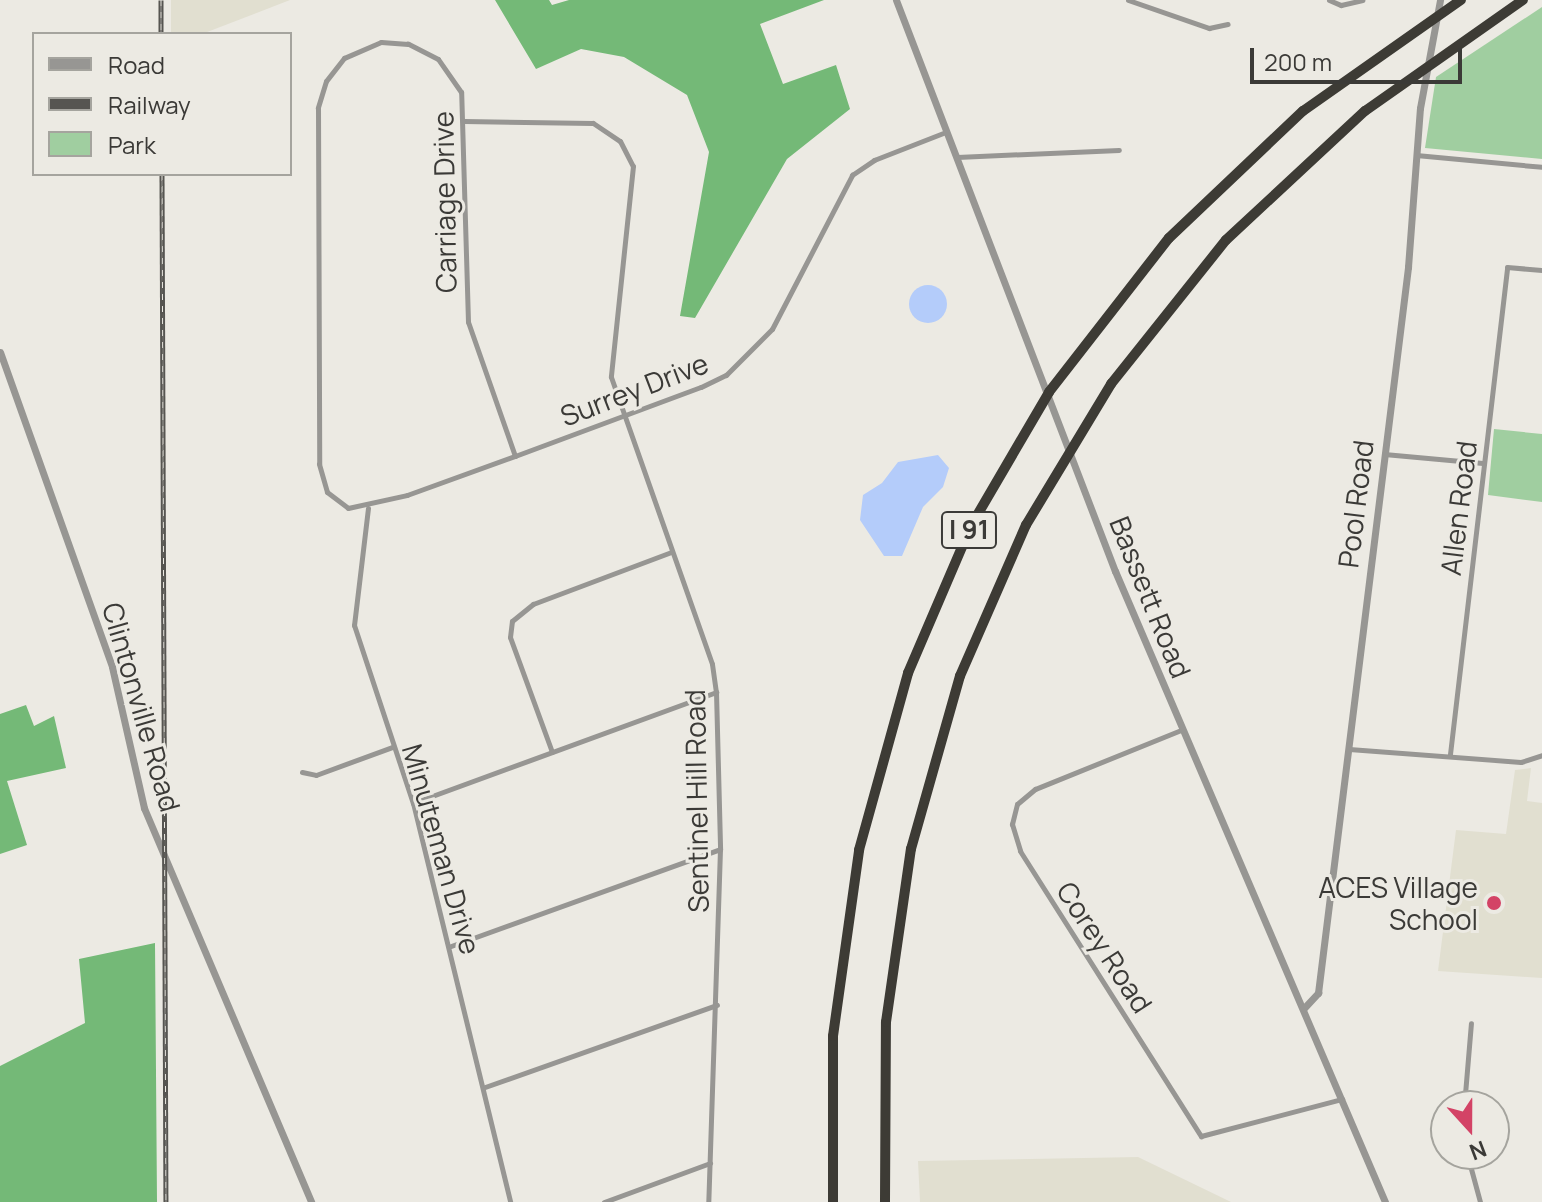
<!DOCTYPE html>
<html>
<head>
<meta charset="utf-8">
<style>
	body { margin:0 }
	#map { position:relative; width:1542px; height:1202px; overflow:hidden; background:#eceae3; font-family:Manrope,sans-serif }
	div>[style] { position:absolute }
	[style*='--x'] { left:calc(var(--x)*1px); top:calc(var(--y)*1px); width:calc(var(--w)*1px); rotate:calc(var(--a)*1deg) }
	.built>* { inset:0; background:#e1dfd0 }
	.green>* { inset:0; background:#a0cea0 }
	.forest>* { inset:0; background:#74b977 }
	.water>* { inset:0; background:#b4ccfa }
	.round { border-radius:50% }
	.minor>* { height:5px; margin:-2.5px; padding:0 2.5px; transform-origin:2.5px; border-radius:2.5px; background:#979693 }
	.tertiary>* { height:7px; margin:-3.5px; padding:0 3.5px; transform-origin:3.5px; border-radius:3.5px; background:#979693 }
	.motorway>* { height:10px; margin:-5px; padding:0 5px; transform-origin:5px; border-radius:5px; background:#3d3b35 }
	.rail>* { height:5px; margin-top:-2.5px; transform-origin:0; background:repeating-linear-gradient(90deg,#eceae3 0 6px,#565551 0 12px); box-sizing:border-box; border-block:2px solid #565551 }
	.dots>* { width:22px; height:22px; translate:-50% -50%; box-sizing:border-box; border:4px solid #eceae3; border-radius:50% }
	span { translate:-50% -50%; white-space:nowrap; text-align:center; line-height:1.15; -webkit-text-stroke:6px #eceae3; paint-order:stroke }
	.shield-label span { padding:2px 6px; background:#eceae3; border:2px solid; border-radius:6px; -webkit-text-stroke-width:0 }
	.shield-label { font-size:26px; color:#3b3a37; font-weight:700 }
	.street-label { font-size:28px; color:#3b3a37 }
	.poi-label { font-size:28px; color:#3b3a37 }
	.right { translate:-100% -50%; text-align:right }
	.legend { position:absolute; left:32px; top:32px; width:260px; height:144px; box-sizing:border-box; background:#eceae3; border:2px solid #a5a49e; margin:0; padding:10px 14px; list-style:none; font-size:24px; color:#3b3a37 }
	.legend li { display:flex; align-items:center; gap:16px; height:40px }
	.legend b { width:40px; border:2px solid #a5a49e }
	.north { position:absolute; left:1430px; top:1090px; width:80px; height:80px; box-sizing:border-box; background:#eceae3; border:2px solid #a5a49e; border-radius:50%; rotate:159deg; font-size:22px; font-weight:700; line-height:32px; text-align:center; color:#3b3a37 }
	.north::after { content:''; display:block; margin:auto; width:28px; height:36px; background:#d34366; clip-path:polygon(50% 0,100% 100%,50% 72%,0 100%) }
	.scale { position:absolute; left:1250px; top:48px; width:212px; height:36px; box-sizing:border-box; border:4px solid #3b3a37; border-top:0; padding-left:10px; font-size:24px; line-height:28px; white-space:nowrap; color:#3b3a37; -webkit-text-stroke:6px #eceae3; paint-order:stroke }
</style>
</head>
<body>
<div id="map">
	<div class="built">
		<div style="clip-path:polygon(171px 0,290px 0,202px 34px,171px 34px)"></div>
		<div style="clip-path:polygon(1531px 768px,1527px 801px,1542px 803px,1542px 978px,1438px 971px,1456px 830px,1506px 834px,1515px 770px)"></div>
		<div style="clip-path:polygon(1138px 1157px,1231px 1202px,920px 1202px,918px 1161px)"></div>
	</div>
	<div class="green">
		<div style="clip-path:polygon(1542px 7px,1542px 159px,1425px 148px,1436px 77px)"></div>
		<div style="clip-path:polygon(1494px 429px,1542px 434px,1542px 502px,1488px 495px)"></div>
	</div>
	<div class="forest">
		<div style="clip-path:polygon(495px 0,549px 0,552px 5px,569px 0,824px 0,760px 24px,783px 84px,836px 65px,850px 109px,787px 159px,695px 318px,680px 316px,709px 152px,687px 95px,624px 57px,581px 49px,536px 69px)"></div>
		<div style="clip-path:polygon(26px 705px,34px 726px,54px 716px,66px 768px,7px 781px,27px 845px,0 854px,0 714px)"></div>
		<div style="clip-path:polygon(155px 943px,157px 1202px,0 1202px,0 1066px,85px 1023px,79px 959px)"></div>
	</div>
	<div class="water">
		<div class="round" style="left:909px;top:285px;width:38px;height:38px"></div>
		<div style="clip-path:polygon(938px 455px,949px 468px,943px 487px,923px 507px,902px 556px,884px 556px,860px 520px,863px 495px,882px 483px,898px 462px)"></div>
	</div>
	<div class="minor">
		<div style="--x:1128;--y:0;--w:86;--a:19.1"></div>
		<div style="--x:1209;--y:28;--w:19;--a:-12"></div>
		<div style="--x:1329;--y:0;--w:13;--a:23"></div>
		<div style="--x:1341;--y:5;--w:22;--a:-13"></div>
		<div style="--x:464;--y:121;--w:129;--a:0.9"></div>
		<div style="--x:593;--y:123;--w:32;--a:34"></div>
		<div style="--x:620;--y:141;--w:28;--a:63"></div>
		<div style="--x:633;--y:166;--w:212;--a:96"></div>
		<div style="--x:611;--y:377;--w:304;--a:70.6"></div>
		<div style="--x:712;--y:664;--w:28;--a:82"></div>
		<div style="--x:716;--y:692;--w:157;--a:88.5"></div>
		<div style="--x:720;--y:849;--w:353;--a:91.9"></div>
		<div style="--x:1416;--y:155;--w:127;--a:5.4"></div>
		<div style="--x:957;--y:157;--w:162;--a:-2.5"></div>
		<div style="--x:1384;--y:454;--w:99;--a:5.2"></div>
		<div style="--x:515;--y:456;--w:142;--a:-109.3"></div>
		<div style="--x:468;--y:322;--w:230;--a:-91.7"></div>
		<div style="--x:461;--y:92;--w:40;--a:-124.9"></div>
		<div style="--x:438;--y:59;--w:34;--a:-153"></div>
		<div style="--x:408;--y:44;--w:27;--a:-176"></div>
		<div style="--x:381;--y:42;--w:40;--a:156.6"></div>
		<div style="--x:344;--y:58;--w:29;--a:128"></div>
		<div style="--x:326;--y:81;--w:28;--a:107"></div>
		<div style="--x:318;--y:108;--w:356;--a:89.8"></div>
		<div style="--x:319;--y:464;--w:29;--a:74"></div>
		<div style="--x:327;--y:492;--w:26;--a:37"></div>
		<div style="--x:348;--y:508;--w:60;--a:-12.4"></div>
		<div style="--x:407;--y:495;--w:115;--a:-19.9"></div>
		<div style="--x:515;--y:456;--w:198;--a:-20.4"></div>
		<div style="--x:701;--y:387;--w:28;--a:-26"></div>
		<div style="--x:726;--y:375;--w:65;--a:-45"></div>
		<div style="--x:772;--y:329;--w:174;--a:-62.5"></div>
		<div style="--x:852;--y:175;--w:27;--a:-34"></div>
		<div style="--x:874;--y:160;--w:77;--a:-21.3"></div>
		<div style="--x:368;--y:508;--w:118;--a:96.8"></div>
		<div style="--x:354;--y:625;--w:188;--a:71.7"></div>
		<div style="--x:413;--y:803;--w:411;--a:76.3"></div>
		<div style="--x:1181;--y:730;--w:157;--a:158"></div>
		<div style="--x:1035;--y:789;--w:23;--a:140"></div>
		<div style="--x:1017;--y:804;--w:21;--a:104"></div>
		<div style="--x:1012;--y:824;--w:28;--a:73"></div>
		<div style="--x:1020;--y:851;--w:338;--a:57.6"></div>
		<div style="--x:1201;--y:1136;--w:146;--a:-14.7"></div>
		<div style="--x:1349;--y:749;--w:172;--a:4.3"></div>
		<div style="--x:1521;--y:762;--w:22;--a:-18"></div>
		<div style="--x:552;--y:752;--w:122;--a:-110.1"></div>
		<div style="--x:510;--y:637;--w:16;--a:-83"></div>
		<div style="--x:512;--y:621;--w:27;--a:-39"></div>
		<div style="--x:533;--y:604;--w:147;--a:-20.6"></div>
		<div style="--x:1450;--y:754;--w:490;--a:-83.3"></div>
		<div style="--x:1507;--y:267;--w:35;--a:5"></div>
		<div style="--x:302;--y:772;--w:14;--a:12"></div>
		<div style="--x:316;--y:775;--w:81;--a:-20.2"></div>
		<div style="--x:413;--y:803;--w:323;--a:-20.1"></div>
		<div style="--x:451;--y:946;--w:286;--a:-19.8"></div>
		<div style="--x:485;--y:1087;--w:246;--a:-19.5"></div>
		<div style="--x:1464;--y:1106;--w:83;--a:-85.2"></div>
		<div style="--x:1467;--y:1154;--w:50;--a:74.8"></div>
		<div style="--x:604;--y:1202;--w:113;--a:-20.2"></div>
	</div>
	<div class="tertiary">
		<div style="--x:896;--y:0;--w:612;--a:69.02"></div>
		<div style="--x:1115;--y:571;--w:686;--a:66.83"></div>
		<div style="--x:0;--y:352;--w:334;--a:70.4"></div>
		<div style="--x:112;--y:667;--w:145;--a:77.2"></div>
		<div style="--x:144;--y:808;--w:428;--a:67"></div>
		<div style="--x:1304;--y:1008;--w:21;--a:-47"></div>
		<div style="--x:1318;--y:993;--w:732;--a:-82.93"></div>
		<div style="--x:1408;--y:267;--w:159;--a:-85.7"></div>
		<div style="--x:1420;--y:108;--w:110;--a:-79.5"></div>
	</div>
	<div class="motorway">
		<div style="--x:833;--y:1202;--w:166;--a:-90"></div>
		<div style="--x:833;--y:1036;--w:188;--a:-82"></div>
		<div style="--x:859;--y:850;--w:184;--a:-74.5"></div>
		<div style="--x:908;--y:673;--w:162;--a:-66.8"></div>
		<div style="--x:972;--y:524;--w:153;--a:-59.7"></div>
		<div style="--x:1049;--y:392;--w:195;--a:-52.1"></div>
		<div style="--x:1169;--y:238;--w:185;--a:-43.5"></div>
		<div style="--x:1303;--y:111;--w:193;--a:-35.1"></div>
		<div style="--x:885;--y:1202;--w:180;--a:-89.7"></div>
		<div style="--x:886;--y:1022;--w:175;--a:-81.8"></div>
		<div style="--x:911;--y:849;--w:180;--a:-74.2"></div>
		<div style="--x:960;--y:676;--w:165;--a:-66.4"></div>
		<div style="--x:1026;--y:525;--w:165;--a:-58.9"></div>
		<div style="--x:1111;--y:384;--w:184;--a:-51.4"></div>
		<div style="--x:1226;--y:240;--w:190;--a:-42.9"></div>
		<div style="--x:1365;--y:111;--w:193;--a:-35.1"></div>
	</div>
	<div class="rail">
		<div style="--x:161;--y:0;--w:34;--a:90"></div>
		<div style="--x:162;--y:174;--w:1028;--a:89.78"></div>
	</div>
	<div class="dots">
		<div style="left:1494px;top:903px;background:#d34366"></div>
	</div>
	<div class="shield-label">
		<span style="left:969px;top:530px">I 91</span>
	</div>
	<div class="street-label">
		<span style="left:444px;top:202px;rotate:-91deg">Carriage Drive</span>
		<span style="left:634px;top:389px;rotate:-21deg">Surrey Drive</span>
		<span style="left:1355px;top:504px;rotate:-83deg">Pool Road</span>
		<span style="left:1458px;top:508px;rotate:-83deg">Allen Road</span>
		<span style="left:1151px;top:597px;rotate:68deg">Bassett Road</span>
		<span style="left:142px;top:707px;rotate:74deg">Clintonville Road</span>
		<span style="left:696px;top:801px;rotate:-91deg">Sentinel Hill Road</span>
		<span style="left:442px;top:849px;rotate:74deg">Minuteman Drive</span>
		<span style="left:1105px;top:947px;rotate:57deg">Corey Road</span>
	</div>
	<div class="poi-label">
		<span class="right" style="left:1478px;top:903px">ACES Village<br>School</span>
	</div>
	<ul class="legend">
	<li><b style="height:10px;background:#979693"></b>Road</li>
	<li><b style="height:10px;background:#565551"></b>Railway</li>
	<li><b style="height:22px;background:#a0cea0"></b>Park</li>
	</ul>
	<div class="north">N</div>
	<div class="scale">200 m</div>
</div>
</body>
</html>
